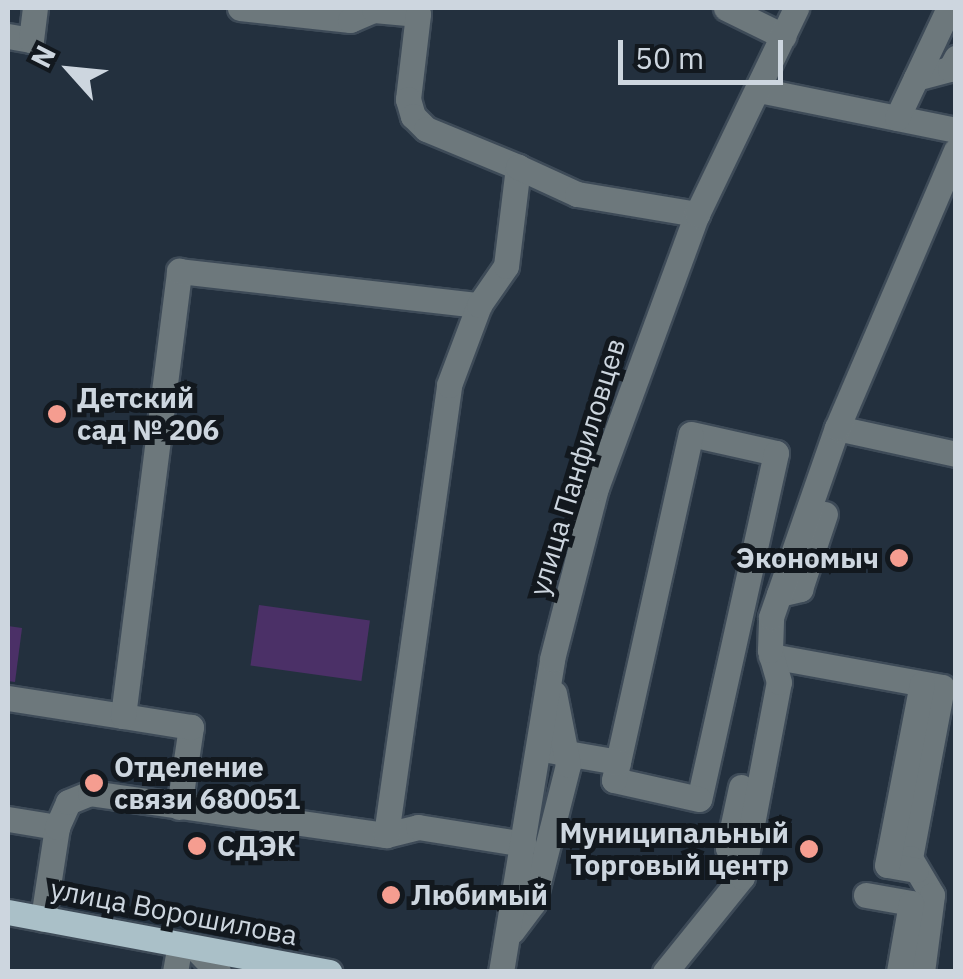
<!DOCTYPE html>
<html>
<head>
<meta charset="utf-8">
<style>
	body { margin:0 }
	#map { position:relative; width:963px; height:979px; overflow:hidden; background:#23303e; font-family:"IBM Plex Sans",sans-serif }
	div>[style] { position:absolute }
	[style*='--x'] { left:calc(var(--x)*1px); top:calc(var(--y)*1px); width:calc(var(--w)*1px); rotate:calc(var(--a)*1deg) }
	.green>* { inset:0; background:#4b3067; transform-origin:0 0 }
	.roads { filter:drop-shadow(2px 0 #3e4b58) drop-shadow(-2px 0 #3e4b58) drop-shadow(0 2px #3e4b58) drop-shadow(0 -2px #3e4b58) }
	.minor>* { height:25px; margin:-12.5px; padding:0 12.5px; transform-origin:12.5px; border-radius:12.5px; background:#6d787c }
	.major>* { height:25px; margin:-12.5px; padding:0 12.5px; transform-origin:12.5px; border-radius:12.5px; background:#aac0c8 }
	.dots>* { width:28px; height:28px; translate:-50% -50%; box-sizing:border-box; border:5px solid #12181e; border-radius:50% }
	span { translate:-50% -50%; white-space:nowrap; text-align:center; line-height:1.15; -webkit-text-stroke:10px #12181e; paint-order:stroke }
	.poi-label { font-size:28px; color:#cdd6df; font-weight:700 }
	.left { translate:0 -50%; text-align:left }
	.right { translate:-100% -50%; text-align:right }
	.street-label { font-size:28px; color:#cdd6df }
	.frame { position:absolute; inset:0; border:10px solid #cdd6df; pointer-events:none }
	.north { position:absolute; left:20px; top:20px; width:100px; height:100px; -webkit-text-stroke:8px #12181e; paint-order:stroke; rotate:297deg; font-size:28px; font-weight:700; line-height:40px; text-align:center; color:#cdd6df }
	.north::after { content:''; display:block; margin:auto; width:35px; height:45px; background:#cdd6df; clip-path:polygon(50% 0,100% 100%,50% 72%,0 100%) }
	.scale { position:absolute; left:618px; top:40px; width:165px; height:45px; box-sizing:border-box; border:5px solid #cdd6df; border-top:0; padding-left:12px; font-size:30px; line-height:35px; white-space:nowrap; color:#cdd6df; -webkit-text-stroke:8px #12181e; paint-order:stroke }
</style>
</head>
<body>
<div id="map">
	<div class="green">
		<div style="left:259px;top:605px;width:112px;height:61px;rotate:8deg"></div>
		<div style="clip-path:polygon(8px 626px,22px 628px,15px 682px,8px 681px)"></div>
	</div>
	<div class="roads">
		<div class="minor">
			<div style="--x:240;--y:8;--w:111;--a:6.2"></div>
			<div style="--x:350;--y:20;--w:26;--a:-23"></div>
			<div style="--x:374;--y:10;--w:44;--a:5.2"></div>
			<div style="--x:418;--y:14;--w:86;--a:96.7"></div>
			<div style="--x:408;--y:99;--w:18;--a:74"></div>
			<div style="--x:413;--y:116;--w:18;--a:45"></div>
			<div style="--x:426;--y:129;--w:100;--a:22.4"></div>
			<div style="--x:726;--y:8;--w:64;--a:26.2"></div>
			<div style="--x:8;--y:36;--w:23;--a:10"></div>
			<div style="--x:31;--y:40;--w:32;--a:-83"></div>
			<div style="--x:916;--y:78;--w:35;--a:-15"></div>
			<div style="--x:950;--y:69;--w:13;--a:-61"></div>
			<div style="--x:759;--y:90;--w:201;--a:11.5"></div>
			<div style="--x:897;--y:118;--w:122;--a:-64.7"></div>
			<div style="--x:837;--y:428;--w:122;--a:12.3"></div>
			<div style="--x:691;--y:434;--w:87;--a:12.6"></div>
			<div style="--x:776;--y:453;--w:354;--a:102.5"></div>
			<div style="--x:699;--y:799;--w:87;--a:-167.4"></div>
			<div style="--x:614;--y:780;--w:354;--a:-77.5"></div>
			<div style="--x:779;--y:594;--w:22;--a:-13"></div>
			<div style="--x:800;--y:589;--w:79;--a:-71.6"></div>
			<div style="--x:771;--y:656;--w:174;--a:10.3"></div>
			<div style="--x:942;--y:687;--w:174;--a:100.6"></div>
			<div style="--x:910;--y:858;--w:43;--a:59.3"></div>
			<div style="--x:932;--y:895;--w:78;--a:97.4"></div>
			<div style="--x:8;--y:698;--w:116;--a:8.9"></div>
			<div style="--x:549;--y:750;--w:70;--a:9.9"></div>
			<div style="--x:741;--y:787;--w:62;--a:102"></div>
			<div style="--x:728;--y:848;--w:18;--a:9"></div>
			<div style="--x:179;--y:807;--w:81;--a:-81.5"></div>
			<div style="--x:191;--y:727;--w:69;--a:-170.8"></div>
			<div style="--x:123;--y:716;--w:449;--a:-82.8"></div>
			<div style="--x:179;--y:271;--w:302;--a:6.5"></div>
			<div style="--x:8;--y:819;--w:50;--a:9.3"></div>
			<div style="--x:57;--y:827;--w:93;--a:98.7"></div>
			<div style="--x:57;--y:827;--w:27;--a:-66"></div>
			<div style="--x:68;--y:802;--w:24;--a:-22"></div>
			<div style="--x:90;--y:793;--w:299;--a:8.1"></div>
			<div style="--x:386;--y:835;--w:33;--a:-14"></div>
			<div style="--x:418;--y:827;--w:107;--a:9.1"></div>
			<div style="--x:386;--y:835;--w:454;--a:-82"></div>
			<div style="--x:449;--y:385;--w:85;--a:-69.4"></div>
			<div style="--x:479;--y:305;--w:47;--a:-55.3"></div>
			<div style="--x:506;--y:266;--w:100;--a:-83.1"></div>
			<div style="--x:518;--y:167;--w:65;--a:24.6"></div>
			<div style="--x:577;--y:194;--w:122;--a:9.5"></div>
			<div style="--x:916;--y:870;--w:29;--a:-170"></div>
			<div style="--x:887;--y:865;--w:184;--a:-79.1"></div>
			<div style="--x:866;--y:895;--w:46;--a:10.1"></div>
			<div style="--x:911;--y:903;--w:70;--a:99.9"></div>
			<div style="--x:512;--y:931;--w:35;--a:-53"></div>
			<div style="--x:533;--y:903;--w:142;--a:-75.8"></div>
			<div style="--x:568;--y:765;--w:73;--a:-101"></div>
			<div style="--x:194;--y:947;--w:35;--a:46"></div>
			<div style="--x:175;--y:972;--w:27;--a:-80"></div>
			<div style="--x:501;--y:972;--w:317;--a:-80.7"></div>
			<div style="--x:552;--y:659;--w:177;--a:-75.6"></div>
			<div style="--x:596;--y:488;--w:292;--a:-69.8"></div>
			<div style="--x:697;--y:214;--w:229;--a:-64.3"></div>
			<div style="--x:665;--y:972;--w:122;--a:-51"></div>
			<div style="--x:742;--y:877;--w:198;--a:-79.3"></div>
			<div style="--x:779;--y:682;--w:33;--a:-106"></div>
			<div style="--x:770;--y:650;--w:33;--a:-88"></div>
			<div style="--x:771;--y:617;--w:200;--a:-70.8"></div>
			<div style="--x:837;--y:428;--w:302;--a:-66.8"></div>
		</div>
		<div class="major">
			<div style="--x:8;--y:912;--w:327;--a:10.6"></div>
		</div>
	</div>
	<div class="dots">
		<div style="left:57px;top:414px;background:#f59d90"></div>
		<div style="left:899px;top:558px;background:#f59d90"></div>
		<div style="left:94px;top:783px;background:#f59d90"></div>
		<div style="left:197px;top:846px;background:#f59d90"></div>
		<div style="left:809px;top:849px;background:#f59d90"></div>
		<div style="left:391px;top:895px;background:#f59d90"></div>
	</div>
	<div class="poi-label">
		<span class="left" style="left:77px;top:414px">Детский<br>сад № 206</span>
		<span class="right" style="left:879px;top:558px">Экономыч</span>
		<span class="left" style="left:114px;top:783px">Отделение<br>связи 680051</span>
		<span class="right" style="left:789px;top:849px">Муниципальный<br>Торговый центр</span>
		<span class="left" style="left:217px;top:846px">СДЭК</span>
		<span class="left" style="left:411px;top:895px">Любимый</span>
	</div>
	<div class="street-label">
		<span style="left:577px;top:467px;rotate:-73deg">улица Панфиловцев</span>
		<span style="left:174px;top:912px;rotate:11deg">улица Ворошилова</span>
	</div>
	<div class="frame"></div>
	<div class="north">N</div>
	<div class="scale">50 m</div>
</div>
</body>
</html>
